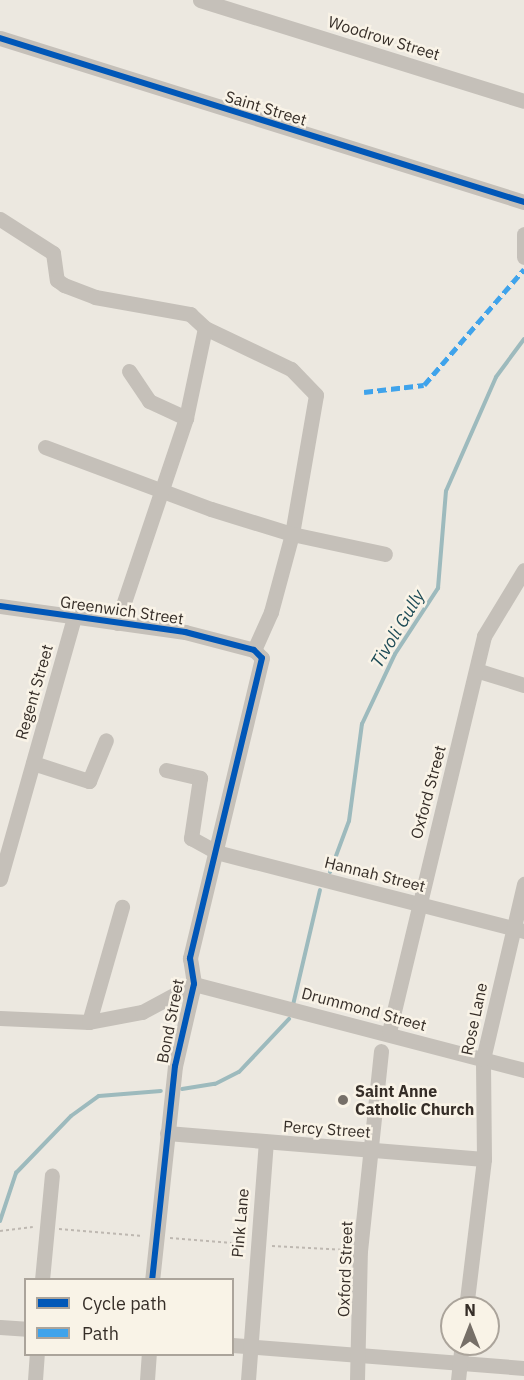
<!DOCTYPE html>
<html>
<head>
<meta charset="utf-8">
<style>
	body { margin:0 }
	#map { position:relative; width:524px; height:1380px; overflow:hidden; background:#ece8e0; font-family:"IBM Plex Sans",sans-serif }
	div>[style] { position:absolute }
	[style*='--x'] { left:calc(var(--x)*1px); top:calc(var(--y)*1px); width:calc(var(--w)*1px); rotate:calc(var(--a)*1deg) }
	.stream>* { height:4px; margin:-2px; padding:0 2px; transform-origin:2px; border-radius:2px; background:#9dbabd }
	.path>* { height:2px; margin-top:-1px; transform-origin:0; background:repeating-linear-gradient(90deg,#beb8b1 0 3px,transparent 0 6px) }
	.minor>* { height:15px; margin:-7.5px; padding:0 7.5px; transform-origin:7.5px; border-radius:7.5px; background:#c5c0b9 }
	.quiet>* { height:4.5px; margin-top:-2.25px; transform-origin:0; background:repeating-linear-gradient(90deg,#3fa3eb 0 9px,transparent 0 13.5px) }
	.cycleway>* { height:6px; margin:-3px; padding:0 3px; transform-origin:3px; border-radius:3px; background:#0057b8 }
	.dots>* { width:16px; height:16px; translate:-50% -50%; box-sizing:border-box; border:3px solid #f9f3e7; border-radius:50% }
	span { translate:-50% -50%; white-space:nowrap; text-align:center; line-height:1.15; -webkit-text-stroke:5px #f9f3e7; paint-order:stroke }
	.street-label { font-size:16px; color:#362e28 }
	.poi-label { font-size:16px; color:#362e28; font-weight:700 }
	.left { translate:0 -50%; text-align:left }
	.water-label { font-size:18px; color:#1e4c57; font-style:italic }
	.legend { position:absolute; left:24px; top:1278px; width:210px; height:78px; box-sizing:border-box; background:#f9f3e7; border:2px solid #aba49b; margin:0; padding:8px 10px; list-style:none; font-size:18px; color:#362e28 }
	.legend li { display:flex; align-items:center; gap:12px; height:30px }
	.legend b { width:30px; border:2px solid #aba49b }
	.north { position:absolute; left:440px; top:1296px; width:60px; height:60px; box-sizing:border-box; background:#f9f3e7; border:2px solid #aba49b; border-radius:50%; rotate:0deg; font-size:16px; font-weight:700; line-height:24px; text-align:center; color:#362e28 }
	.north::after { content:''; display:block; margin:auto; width:21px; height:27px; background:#766f68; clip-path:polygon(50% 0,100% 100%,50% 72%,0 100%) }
</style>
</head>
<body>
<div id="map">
	<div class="stream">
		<div style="--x:330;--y:872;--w:54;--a:-69.6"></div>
		<div style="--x:349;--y:821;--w:98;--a:-82.4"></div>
		<div style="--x:362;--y:724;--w:77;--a:-64.8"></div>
		<div style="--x:395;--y:654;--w:79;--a:-56.9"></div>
		<div style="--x:438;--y:588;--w:97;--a:-85.3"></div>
		<div style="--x:446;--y:491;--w:124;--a:-66.3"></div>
		<div style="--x:496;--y:377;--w:47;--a:-53.6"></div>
		<div style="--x:293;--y:1005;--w:118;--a:-76.8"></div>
		<div style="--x:182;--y:1089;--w:33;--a:-9"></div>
		<div style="--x:215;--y:1084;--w:27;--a:-27"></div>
		<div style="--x:239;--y:1072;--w:73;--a:-46.7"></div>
		<div style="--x:0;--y:1221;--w:51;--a:-71.6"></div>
		<div style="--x:16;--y:1173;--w:79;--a:-46"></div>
		<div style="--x:71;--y:1116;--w:34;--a:-36"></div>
		<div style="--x:99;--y:1096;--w:62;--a:-4.6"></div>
	</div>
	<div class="path">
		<div style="--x:59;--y:1229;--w:84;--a:4.8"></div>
		<div style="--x:0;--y:1231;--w:33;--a:-7"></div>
		<div style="--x:170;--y:1238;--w:75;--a:4.6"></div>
		<div style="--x:272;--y:1246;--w:75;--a:3.1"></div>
	</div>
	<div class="minor">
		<div style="--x:200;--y:0;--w:339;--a:17.3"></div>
		<div style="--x:0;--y:38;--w:549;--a:17.38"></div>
		<div style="--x:0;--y:219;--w:63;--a:32.7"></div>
		<div style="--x:53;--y:253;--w:27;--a:82"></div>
		<div style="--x:57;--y:280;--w:9;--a:36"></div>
		<div style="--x:64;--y:285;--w:33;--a:21"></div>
		<div style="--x:95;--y:297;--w:97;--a:10.1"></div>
		<div style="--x:190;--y:314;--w:21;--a:43"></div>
		<div style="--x:205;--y:328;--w:95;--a:25.5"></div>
		<div style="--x:291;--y:369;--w:36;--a:46"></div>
		<div style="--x:316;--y:395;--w:141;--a:99.8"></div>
		<div style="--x:292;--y:534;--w:81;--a:105.1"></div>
		<div style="--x:271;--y:612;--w:42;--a:114.1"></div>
		<div style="--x:524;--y:234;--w:23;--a:90"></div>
		<div style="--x:129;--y:371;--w:36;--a:56"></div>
		<div style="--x:149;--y:401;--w:41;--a:24.7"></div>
		<div style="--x:45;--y:447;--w:177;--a:20.5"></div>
		<div style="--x:211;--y:509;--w:85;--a:17.2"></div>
		<div style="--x:292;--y:534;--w:95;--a:12.1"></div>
		<div style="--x:0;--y:606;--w:187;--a:8"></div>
		<div style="--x:185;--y:632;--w:71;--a:14.6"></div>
		<div style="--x:254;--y:650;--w:11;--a:45"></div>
		<div style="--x:262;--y:658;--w:309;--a:103.5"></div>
		<div style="--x:190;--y:958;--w:26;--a:81"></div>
		<div style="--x:194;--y:984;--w:84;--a:103"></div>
		<div style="--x:175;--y:1066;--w:215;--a:96.1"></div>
		<div style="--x:117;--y:623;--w:216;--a:-71.4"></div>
		<div style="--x:186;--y:418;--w:92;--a:-78.1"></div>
		<div style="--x:479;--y:671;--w:47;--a:17.3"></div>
		<div style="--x:33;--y:763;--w:59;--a:17.8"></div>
		<div style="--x:89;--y:781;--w:44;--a:-67.5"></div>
		<div style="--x:166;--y:770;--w:35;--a:13"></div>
		<div style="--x:200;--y:778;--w:61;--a:98.5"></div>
		<div style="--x:191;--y:838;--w:29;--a:29"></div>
		<div style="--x:216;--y:852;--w:318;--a:14.4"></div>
		<div style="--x:0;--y:879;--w:271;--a:-74.2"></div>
		<div style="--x:0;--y:1018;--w:89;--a:2.6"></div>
		<div style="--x:89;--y:1022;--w:54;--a:-10.7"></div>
		<div style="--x:142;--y:1012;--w:59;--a:-28.3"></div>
		<div style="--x:194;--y:984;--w:341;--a:14.6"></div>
		<div style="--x:89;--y:1022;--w:120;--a:-74"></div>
		<div style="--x:389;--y:1032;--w:407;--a:-76.5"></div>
		<div style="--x:484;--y:636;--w:77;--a:-58.8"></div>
		<div style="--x:167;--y:1133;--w:318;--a:4.7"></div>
		<div style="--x:42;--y:1280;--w:105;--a:-84.6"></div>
		<div style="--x:466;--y:1308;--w:150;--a:-83.1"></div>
		<div style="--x:484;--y:1159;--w:100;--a:-90.6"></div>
		<div style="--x:483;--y:1059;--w:180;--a:-76.8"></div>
		<div style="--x:0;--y:1327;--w:26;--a:4"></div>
		<div style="--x:232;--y:1345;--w:293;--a:4.5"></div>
		<div style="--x:35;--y:1380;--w:26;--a:-86"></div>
		<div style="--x:147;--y:1380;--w:26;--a:-86"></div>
		<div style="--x:248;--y:1380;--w:239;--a:-85.7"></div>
		<div style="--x:357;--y:1380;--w:129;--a:-88.7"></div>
		<div style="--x:360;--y:1251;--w:201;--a:-84"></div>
		<div style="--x:458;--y:1380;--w:36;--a:-84"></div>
	</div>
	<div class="quiet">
		<div style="--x:364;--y:392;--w:60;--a:-6.7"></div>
		<div style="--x:424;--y:385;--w:153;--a:-49.2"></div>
	</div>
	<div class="cycleway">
		<div style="--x:0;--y:38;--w:549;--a:17.38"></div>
		<div style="--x:0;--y:606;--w:187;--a:8"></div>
		<div style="--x:185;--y:632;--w:71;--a:14.6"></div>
		<div style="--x:254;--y:650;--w:11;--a:45"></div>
		<div style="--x:262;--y:658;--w:309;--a:103.5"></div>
		<div style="--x:190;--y:958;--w:26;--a:81"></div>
		<div style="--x:194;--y:984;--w:84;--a:103"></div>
		<div style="--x:175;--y:1066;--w:215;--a:96.1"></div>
	</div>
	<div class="dots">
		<div style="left:343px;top:1100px;background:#766f68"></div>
	</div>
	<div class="street-label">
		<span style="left:384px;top:38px;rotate:17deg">Woodrow Street</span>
		<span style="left:266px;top:108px;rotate:17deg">Saint Street</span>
		<span style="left:122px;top:610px;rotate:8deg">Greenwich Street</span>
		<span style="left:34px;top:692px;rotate:-74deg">Regent Street</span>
		<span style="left:428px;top:792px;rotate:-75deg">Oxford Street</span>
		<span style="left:375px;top:874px;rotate:14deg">Hannah Street</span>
		<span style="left:364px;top:1009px;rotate:15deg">Drummond Street</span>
		<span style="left:474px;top:1019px;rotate:-78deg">Rose Lane</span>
		<span style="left:170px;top:1021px;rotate:-79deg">Bond Street</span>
		<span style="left:327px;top:1129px;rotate:4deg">Percy Street</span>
		<span style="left:240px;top:1223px;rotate:-85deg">Pink Lane</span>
		<span style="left:345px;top:1269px;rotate:-88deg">Oxford Street</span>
	</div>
	<div class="poi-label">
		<span class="left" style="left:355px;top:1100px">Saint Anne<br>Catholic Church</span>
	</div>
	<div class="water-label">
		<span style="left:398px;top:629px;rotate:-59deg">Tivoli Gully</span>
	</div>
	<ul class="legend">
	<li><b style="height:8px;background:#0057b8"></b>Cycle path</li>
	<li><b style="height:8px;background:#3fa3eb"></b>Path</li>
	</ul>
	<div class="north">N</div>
</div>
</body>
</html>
